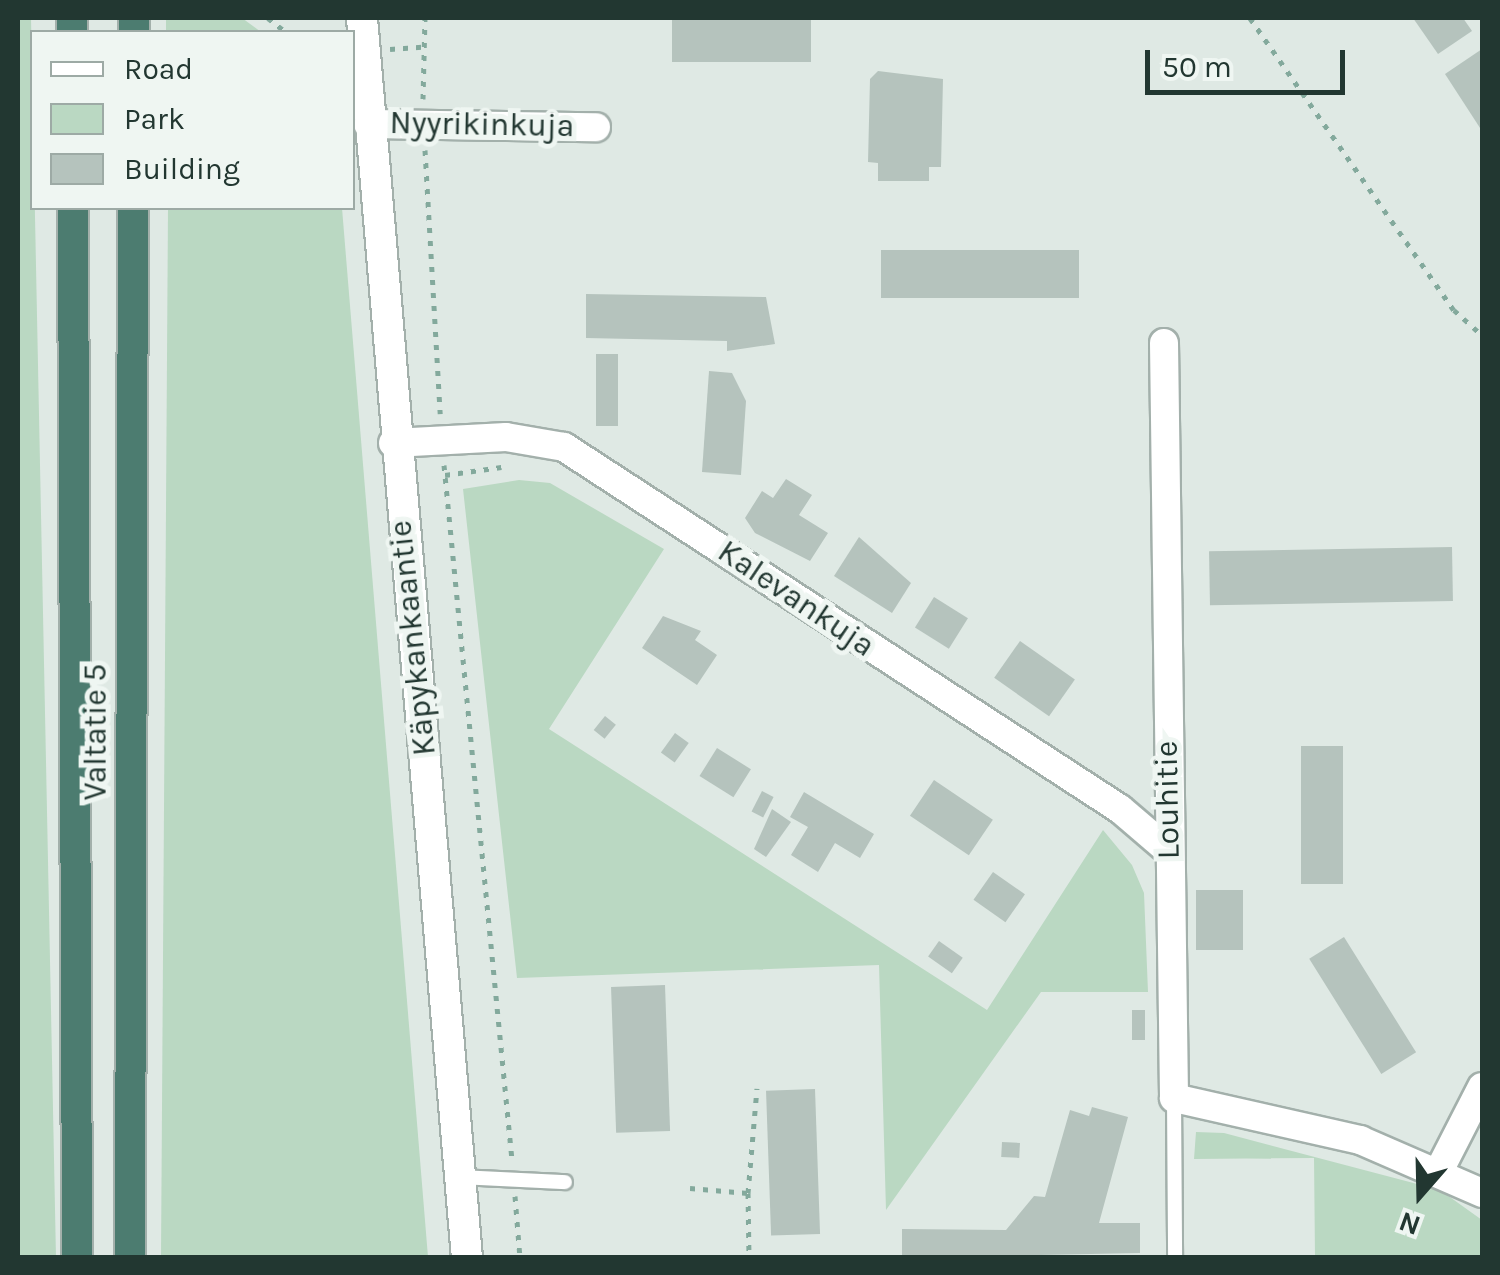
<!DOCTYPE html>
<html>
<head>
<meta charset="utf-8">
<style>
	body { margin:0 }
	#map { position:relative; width:1500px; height:1275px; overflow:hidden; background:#dfe9e4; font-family:Karla,sans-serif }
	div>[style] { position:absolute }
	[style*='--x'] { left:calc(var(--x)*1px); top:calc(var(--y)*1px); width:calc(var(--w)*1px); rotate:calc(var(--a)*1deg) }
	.green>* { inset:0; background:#bad8c2 }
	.building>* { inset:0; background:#b5c3bd; transform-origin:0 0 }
	.path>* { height:5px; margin-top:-2.5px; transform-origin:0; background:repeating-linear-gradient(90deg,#83a99c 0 5px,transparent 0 13px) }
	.roads { filter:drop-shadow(2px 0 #a3b0ab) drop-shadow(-2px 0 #a3b0ab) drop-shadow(0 2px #a3b0ab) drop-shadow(0 -2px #a3b0ab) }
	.service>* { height:14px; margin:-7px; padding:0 7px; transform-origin:7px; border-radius:7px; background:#fff }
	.minor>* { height:28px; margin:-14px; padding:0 14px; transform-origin:14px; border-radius:14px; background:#fff }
	.tertiary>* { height:30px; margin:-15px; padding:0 15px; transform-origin:15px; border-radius:15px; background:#fff }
	.trunk>* { height:30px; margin:-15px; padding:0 15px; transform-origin:15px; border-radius:15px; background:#4c7c70 }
	span { translate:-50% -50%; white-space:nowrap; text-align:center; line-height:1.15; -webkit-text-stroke:10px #eff6f2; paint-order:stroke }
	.street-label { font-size:32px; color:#223731 }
	.frame { position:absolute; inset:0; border:20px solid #223731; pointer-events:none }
	.legend { position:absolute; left:30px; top:30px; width:325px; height:180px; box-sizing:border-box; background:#eff6f2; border:2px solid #9daaa5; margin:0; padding:12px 18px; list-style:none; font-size:30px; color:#223731 }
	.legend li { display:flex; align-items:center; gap:20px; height:50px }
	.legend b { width:50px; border:2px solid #9daaa5 }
	.north { position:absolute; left:1370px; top:1145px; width:100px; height:100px; -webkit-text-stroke:8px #eff6f2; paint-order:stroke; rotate:200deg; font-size:28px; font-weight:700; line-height:40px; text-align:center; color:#223731 }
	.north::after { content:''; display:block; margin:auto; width:35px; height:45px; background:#223731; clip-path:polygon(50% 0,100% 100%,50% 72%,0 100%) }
	.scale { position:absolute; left:1145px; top:50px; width:200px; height:45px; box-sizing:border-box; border:5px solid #223731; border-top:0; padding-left:12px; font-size:30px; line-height:35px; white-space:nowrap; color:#223731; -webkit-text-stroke:8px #eff6f2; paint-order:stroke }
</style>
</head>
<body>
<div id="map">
	<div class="green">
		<div style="clip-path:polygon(18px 18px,31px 18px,56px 1258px,18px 1257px)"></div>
		<div style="clip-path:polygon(166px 18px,242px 18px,261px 32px,166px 32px)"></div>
		<div style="clip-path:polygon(168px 208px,342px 208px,428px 1257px,161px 1257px)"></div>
		<div style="clip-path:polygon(519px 480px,550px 483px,664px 549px,549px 729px,987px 1010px,1103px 830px,1132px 865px,1144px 893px,1148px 992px,1041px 992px,886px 1210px,879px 965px,517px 978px,463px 489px)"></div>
		<div style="clip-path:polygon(1196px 1132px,1224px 1133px,1440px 1190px,1482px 1220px,1482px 1257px,1315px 1257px,1314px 1158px,1194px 1159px)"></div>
	</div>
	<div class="building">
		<div style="left:672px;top:18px;width:139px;height:44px"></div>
		<div style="clip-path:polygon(1413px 18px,1463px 18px,1472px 31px,1438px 54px)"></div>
		<div style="clip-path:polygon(1482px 49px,1482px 131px,1445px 74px)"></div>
		<div style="clip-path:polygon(878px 71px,943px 79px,941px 167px,929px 167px,929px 181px,878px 181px,878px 163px,868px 162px,870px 79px)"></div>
		<div style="left:1079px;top:250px;width:48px;height:198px;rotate:90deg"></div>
		<div style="clip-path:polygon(586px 294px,766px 297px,775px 344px,727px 351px,727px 341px,586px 338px)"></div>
		<div style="left:596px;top:354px;width:22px;height:72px"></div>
		<div style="clip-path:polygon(709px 371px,732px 373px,746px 401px,741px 475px,702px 472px)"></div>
		<div style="clip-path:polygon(786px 479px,812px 495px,799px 515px,828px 533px,810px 561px,755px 533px,745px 518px,762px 491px,773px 498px)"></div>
		<div style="clip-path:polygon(859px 537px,911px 583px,892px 613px,834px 576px)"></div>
		<div style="left:1452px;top:547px;width:54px;height:243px;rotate:89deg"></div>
		<div style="left:934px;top:597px;width:40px;height:36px;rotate:32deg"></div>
		<div style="clip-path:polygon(663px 616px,701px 631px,695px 640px,717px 655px,697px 685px,642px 648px)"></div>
		<div style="left:1020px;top:641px;width:67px;height:45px;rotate:35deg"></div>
		<div style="left:605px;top:716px;width:14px;height:18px;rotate:39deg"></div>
		<div style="left:675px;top:733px;width:17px;height:24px;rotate:36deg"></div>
		<div style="left:1301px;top:746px;width:42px;height:138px"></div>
		<div style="left:717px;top:748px;width:40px;height:33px;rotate:32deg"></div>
		<div style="left:934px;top:780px;width:71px;height:43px;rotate:34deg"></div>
		<div style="left:762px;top:791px;width:13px;height:23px;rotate:27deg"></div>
		<div style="clip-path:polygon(804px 792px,874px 834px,860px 858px,835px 843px,818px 872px,791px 855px,808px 827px,790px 817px)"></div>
		<div style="clip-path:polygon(772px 809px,791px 822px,766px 857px,754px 849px)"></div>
		<div style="left:993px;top:872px;width:39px;height:34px;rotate:35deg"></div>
		<div style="left:1196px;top:890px;width:47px;height:60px"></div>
		<div style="left:1344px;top:937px;width:136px;height:41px;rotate:58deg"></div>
		<div style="left:939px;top:941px;width:29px;height:19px;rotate:35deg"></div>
		<div style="left:665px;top:985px;width:146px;height:54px;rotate:88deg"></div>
		<div style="left:1132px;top:1010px;width:13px;height:30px"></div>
		<div style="left:815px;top:1089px;width:145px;height:49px;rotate:88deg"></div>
		<div style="clip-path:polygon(1092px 1107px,1128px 1117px,1099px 1223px,1140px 1223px,1140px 1253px,902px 1258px,902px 1229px,1006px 1230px,1034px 1196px,1045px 1197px,1070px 1110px,1089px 1116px)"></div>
		<div style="left:1002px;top:1142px;width:18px;height:15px;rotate:3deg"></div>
	</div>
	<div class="path">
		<div style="--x:268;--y:18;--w:23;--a:38"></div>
		<div style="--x:1250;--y:18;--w:356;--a:55.1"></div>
		<div style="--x:1454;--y:310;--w:38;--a:42"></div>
		<div style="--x:390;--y:49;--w:32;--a:-4"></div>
		<div style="--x:423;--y:99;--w:81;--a:-88.6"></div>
		<div style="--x:425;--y:150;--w:264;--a:86.7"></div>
		<div style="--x:444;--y:465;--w:698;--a:84.41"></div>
		<div style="--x:445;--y:475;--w:57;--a:-8.1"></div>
		<div style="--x:690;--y:1188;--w:58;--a:4.9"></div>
		<div style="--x:748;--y:1193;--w:105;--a:-85.1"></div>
		<div style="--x:748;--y:1193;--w:62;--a:89.1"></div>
		<div style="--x:515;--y:1196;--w:62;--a:85.4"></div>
		<div style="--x:697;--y:1258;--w:184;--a:0"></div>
	</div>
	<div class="roads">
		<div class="service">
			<div style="--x:1174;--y:1098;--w:160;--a:89.6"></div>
			<div style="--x:461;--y:1177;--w:104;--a:2.8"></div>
		</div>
		<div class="minor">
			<div style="--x:368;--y:124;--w:228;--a:0.8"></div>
			<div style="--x:1164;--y:343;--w:755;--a:89.24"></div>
			<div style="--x:1174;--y:1098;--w:191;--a:12.7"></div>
			<div style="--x:1360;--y:1140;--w:133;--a:23.5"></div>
			<div style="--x:393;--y:443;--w:113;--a:-3"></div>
			<div style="--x:506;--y:437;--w:59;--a:9.8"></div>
			<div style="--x:564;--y:447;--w:663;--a:33.07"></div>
			<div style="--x:1120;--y:809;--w:63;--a:40.5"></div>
			<div style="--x:1440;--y:1169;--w:92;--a:-62.9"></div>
		</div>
		<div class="tertiary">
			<div style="--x:362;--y:18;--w:1244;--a:85.16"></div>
		</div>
		<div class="trunk">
			<div style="--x:72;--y:18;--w:14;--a:90"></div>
			<div style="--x:134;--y:32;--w:14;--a:-90"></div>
			<div style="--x:73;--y:208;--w:1050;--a:89.78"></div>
			<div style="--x:130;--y:1258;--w:1050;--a:-89.84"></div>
		</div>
	</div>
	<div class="street-label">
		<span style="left:482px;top:125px;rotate:1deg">Nyyrikinkuja</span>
		<span style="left:796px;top:599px;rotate:34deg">Kalevankuja</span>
		<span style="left:413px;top:638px;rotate:-96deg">Käpykankaantie</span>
		<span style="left:96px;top:732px;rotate:-90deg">Valtatie 5</span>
		<span style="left:1168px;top:800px;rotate:-91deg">Louhitie</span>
	</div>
	<div class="frame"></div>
	<ul class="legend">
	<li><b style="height:12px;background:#fff"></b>Road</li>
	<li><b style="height:28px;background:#bad8c2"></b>Park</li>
	<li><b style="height:28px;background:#b5c3bd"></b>Building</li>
	</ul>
	<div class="north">N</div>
	<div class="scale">50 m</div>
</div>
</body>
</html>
